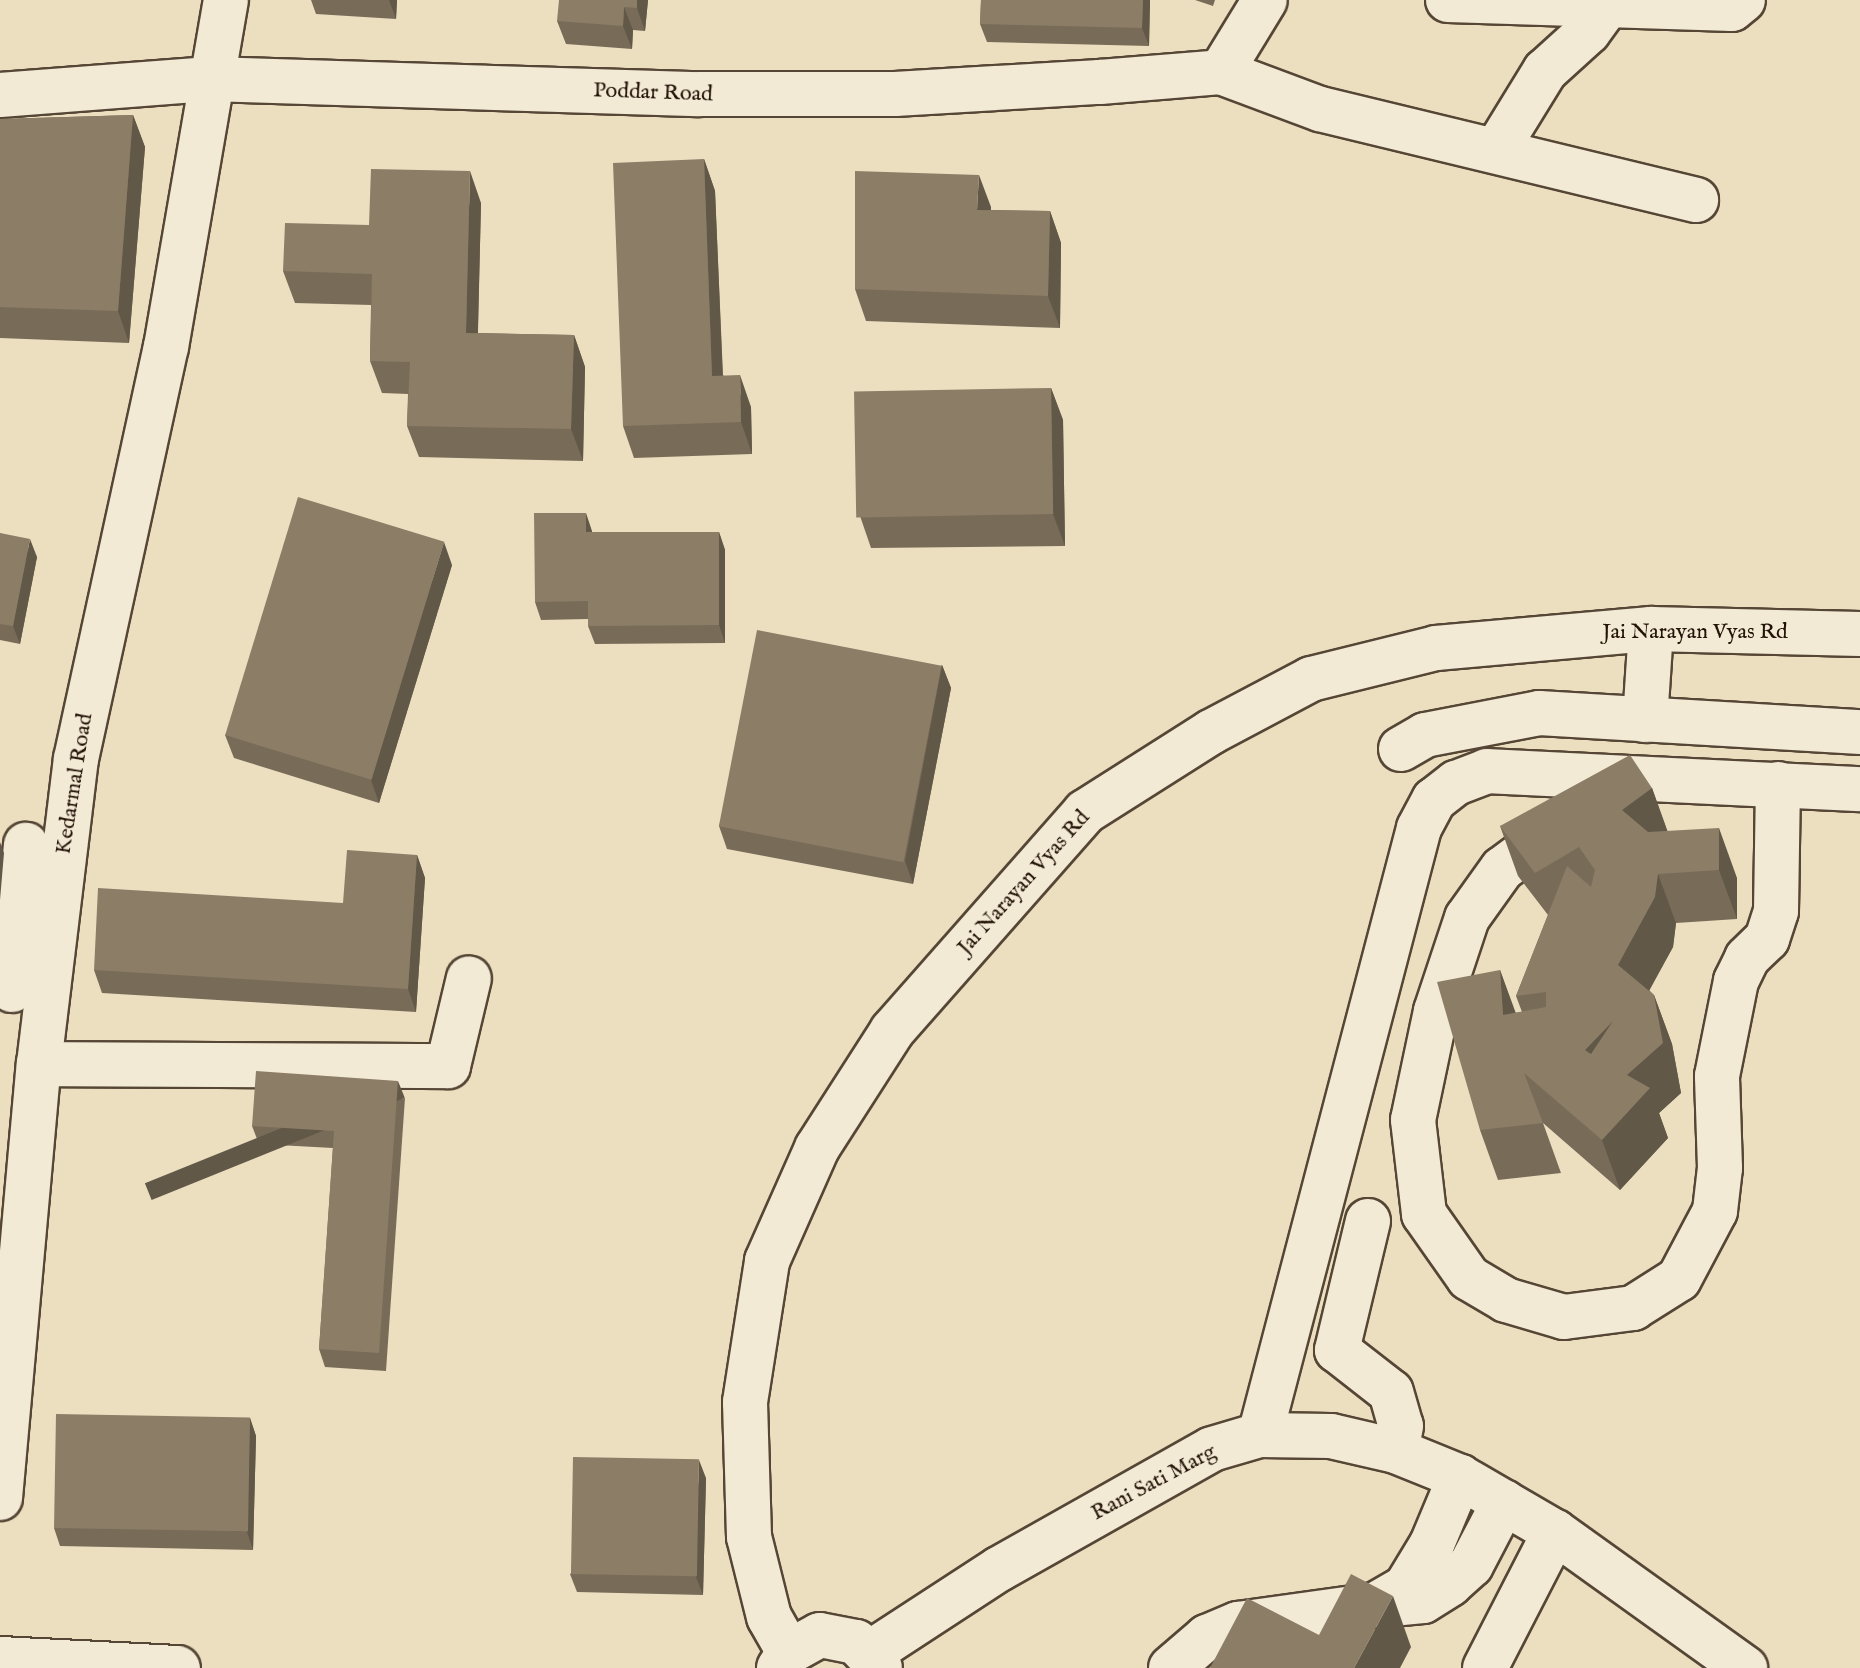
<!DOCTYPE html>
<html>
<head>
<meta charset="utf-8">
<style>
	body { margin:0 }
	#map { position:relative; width:1860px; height:1668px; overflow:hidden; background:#ecdfc0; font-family:"IM FELL English",serif }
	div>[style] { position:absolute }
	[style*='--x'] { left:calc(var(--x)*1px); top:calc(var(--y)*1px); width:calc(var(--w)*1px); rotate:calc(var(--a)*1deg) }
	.roads { filter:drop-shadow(2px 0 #554635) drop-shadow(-2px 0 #554635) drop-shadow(0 2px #554635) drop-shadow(0 -2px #554635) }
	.minor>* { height:44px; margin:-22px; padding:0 22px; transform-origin:22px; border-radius:22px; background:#f3ead6 }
	.wall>* { inset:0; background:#786c59 }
	.shaded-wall>* { inset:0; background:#625848; transform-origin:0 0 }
	.building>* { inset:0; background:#8c7d67; transform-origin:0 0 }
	span { translate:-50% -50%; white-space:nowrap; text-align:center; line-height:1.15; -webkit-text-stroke:6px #f3ead6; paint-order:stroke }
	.street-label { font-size:22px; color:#231307 }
</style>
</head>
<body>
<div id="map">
	<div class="roads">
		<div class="minor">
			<div style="--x:1448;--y:0;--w:284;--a:1.8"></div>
			<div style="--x:1732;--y:9;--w:14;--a:-39"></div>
			<div style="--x:1221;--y:72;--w:106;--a:20.5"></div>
			<div style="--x:1320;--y:109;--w:387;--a:13.6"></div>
			<div style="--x:0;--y:95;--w:211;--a:-4.4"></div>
			<div style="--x:210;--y:79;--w:489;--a:1.8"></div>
			<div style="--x:699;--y:94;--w:196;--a:0"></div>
			<div style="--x:895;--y:94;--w:205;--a:-3.4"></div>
			<div style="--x:1100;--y:82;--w:121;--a:-4.7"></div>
			<div style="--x:1221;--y:72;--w:84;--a:-58.6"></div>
			<div style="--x:1497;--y:149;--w:92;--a:-58.4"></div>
			<div style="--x:1545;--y:71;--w:58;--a:-42.2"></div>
			<div style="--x:1588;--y:32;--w:34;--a:-54"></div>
			<div style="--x:1645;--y:720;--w:91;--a:-86.2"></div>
			<div style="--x:1401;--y:749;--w:28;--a:-30"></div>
			<div style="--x:1425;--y:735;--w:116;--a:-10.9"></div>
			<div style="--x:1539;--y:713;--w:322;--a:3.4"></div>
			<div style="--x:1560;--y:826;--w:72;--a:143.4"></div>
			<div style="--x:1502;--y:869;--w:60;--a:125.5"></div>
			<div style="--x:1467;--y:918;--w:98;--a:108.4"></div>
			<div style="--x:1436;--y:1011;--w:111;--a:101.9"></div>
			<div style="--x:1413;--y:1120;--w:95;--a:83.3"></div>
			<div style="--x:1424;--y:1214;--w:78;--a:54.9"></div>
			<div style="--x:1469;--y:1278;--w:43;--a:30.7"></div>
			<div style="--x:1506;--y:1300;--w:60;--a:16.3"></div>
			<div style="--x:1564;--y:1317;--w:70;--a:-7.4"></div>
			<div style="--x:1633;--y:1308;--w:54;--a:-32.2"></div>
			<div style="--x:1679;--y:1279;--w:77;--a:-62.1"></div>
			<div style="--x:1715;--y:1211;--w:43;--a:-83.4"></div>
			<div style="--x:1720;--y:1168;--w:92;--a:-91.9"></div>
			<div style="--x:1717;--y:1076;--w:97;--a:-78.7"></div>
			<div style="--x:1736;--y:981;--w:25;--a:-64"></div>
			<div style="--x:1747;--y:958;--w:28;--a:-44"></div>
			<div style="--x:1767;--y:939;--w:29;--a:-72"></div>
			<div style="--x:1776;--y:911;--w:127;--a:-89.1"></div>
			<div style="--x:12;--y:990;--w:146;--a:-84.5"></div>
			<div style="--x:39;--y:1064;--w:409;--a:0.3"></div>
			<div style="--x:448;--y:1066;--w:90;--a:-76.6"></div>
			<div style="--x:1368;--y:1221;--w:133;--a:103.5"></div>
			<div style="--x:1337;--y:1350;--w:68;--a:37.9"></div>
			<div style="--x:1391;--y:1392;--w:35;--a:74"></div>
			<div style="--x:1401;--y:1426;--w:25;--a:101"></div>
			<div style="--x:1260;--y:1435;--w:627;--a:-75.32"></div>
			<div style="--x:1419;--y:828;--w:32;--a:-62"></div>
			<div style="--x:1434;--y:800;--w:28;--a:-38"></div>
			<div style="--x:1456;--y:783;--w:33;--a:-21"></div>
			<div style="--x:1487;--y:771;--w:373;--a:2.8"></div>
			<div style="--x:0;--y:1498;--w:436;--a:-84.9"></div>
			<div style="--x:39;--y:1064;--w:307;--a:-83.1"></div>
			<div style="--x:76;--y:759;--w:422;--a:-77.7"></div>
			<div style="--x:166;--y:347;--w:352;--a:-80.2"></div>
			<div style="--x:1381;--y:1605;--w:42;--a:-5.4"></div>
			<div style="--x:1423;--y:1601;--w:32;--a:-32"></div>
			<div style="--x:1450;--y:1584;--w:28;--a:-42"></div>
			<div style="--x:1471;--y:1565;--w:71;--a:-62.4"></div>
			<div style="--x:789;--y:1652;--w:40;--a:-119.7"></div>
			<div style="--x:769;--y:1617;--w:82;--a:-104"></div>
			<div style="--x:749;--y:1537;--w:135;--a:-91.7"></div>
			<div style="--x:745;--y:1402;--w:143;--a:-81.1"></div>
			<div style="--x:767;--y:1261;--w:124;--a:-66.1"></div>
			<div style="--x:817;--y:1148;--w:139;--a:-57.3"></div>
			<div style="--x:892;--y:1031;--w:292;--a:-48.6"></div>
			<div style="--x:1085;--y:812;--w:149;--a:-32.4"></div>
			<div style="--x:1211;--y:732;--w:113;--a:-27.9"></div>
			<div style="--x:1311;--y:679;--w:129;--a:-13.9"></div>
			<div style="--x:1436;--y:648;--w:216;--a:-5.1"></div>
			<div style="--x:1651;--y:629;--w:209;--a:1.4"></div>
			<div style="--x:870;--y:1653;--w:154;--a:-33.1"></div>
			<div style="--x:999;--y:1569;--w:244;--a:-29.4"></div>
			<div style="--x:1212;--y:1449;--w:50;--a:-16.3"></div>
			<div style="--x:1260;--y:1435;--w:71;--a:0.8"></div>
			<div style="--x:1331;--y:1436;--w:67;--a:13"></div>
			<div style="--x:1396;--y:1451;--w:69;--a:22.1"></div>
			<div style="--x:1460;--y:1477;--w:110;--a:30.1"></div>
			<div style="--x:1555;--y:1532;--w:234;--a:35.6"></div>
			<div style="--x:0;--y:1659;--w:178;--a:2.9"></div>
			<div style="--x:779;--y:1668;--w:19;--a:-58"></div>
			<div style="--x:789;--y:1652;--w:35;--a:-29"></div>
			<div style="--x:820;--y:1635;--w:37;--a:11"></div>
			<div style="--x:856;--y:1642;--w:35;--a:47"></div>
			<div style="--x:1171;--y:1668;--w:48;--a:-40.7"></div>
			<div style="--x:1207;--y:1637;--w:34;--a:-23"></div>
			<div style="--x:1238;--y:1624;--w:138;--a:-7.9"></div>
			<div style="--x:1375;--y:1605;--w:36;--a:-30"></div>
			<div style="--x:1406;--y:1587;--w:50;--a:-58.8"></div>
			<div style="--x:1432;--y:1544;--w:73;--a:-67.3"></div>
			<div style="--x:1485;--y:1668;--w:153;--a:-62.8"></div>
		</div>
	</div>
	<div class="wall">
		<div style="clip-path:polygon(311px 0,397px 0,396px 19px,316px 14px)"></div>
		<div style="clip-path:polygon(648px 0,645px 31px,633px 30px,632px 49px,566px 44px,557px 21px)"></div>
		<div style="clip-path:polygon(981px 0,1150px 0,1149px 46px,987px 42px,980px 24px)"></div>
		<div style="clip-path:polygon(1195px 0,1215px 0,1213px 6px)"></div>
		<div style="clip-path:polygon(133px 115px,145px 147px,129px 343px,0 338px,0 119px)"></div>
		<div style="clip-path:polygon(704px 159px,715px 191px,723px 375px,751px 407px,752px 454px,634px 458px,623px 426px)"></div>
		<div style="clip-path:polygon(481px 203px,478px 333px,574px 335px,585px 367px,583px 461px,419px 457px,407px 426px,408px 394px,382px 393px,370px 361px,371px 305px,295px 303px,283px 271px,369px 225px)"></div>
		<div style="clip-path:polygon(991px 207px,991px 210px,1050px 211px,1061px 243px,1060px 328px,866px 321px,855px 289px)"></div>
		<div style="clip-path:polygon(1051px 388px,1063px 420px,1065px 546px,871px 548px,860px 516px)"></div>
		<div style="clip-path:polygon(592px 531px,592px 532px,719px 532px,725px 550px,725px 643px,595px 644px,588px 626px,588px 619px,541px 620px,535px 602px)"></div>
		<div style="clip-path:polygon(0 533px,37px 557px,20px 644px,0 640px)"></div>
		<div style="clip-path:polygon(452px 565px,379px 803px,234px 758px,225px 735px)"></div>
		<div style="clip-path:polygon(942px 665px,951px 688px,913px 884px,727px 849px,719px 826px)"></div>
		<div style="clip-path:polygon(1652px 788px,1667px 831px,1737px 878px,1737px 919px,1676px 923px,1673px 947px,1649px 990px,1654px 995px,1672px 1044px,1681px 1093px,1659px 1113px,1668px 1138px,1620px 1190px,1543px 1123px,1561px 1173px,1498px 1180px,1480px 1130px,1500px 970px,1515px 1013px,1522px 1012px,1516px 996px,1548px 915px,1518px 876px,1500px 826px)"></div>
		<div style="clip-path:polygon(417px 855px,425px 878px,416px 1012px,102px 993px,94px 970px,343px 903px)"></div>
		<div style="clip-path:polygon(405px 1098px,386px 1371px,325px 1367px,319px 1349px,333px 1148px,259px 1144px,252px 1126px)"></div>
		<div style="clip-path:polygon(250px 1418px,256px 1436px,253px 1550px,60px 1546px,54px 1528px)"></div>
		<div style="clip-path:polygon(706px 1478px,703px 1595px,577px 1592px,570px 1574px)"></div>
	</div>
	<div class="shaded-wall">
		<div style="clip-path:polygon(389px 0,397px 0,396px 19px)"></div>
		<div style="clip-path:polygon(637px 0,648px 0,645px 31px,637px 8px)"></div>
		<div style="clip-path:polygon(1143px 0,1150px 0,1149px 46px,1142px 28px)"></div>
		<div style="clip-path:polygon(624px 7px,633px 30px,632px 49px,623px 26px)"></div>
		<div style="clip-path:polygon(133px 115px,145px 147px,129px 343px,118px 311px)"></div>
		<div style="clip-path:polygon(704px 159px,715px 191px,724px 407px,712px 376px)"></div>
		<div style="clip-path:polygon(470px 171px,481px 203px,477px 365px,466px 333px)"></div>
		<div style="clip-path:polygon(979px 175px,991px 207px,989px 242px,977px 210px)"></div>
		<div style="clip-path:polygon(1050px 211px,1061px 243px,1060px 328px,1048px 296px)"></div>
		<div style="clip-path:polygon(574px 335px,585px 367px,583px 461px,571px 429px)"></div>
		<div style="clip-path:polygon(740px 375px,751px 407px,752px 454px,741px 422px)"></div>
		<div style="clip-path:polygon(1051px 388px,1063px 420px,1065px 546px,1053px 514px)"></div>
		<div style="clip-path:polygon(586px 513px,592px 531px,593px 550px,586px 532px)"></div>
		<div style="clip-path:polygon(719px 532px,725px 550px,725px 643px,719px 625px)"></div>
		<div style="clip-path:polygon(30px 539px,37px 557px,20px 644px,13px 626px)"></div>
		<div style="clip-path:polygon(444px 542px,452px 565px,379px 803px,371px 780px)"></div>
		<div style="clip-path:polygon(942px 665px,951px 688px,913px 884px,905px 861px)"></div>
		<div style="clip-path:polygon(1652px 788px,1670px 838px,1640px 859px,1622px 810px)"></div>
		<div style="clip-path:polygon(1719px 828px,1737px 878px,1737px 919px,1719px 870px)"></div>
		<div style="clip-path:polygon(0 842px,4px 853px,0 900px)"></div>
		<div style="clip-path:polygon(417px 855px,425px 878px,416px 1012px,408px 989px)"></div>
		<div style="clip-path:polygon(1658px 874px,1676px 923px,1673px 947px,1636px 1015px,1618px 965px)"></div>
		<div style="clip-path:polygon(1500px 970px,1518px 1019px,1503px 1015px)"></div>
		<div style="clip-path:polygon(1654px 995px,1672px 1044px,1681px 1093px,1659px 1113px,1668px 1138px,1620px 1190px,1602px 1140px,1585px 1050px,1613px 1021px)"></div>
		<div style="left:398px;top:1081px;width:18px;height:273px;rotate:68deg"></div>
		<div style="clip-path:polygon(250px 1418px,256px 1436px,253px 1550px,247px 1532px)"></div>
		<div style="clip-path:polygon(699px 1460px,706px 1478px,703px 1595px,696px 1577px)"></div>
		<div style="clip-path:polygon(1393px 1596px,1411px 1647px,1400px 1668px,1354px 1668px)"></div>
	</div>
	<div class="building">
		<div style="clip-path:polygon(559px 0,637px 0,637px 8px,624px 7px,623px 26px,557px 21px)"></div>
		<div style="clip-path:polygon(981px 0,1143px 0,1142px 28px,980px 24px)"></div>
		<div style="clip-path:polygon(133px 115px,118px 311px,0 307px,0 119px)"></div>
		<div style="clip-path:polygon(704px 159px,712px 376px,740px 375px,741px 422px,623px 426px,613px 163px)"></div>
		<div style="clip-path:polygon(371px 169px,470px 171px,466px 333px,574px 335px,571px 429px,407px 426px,410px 362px,370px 361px,372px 274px,283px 271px,285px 223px,369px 225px)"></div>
		<div style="clip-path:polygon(855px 171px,979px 175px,977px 210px,1050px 211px,1048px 296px,855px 289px)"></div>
		<div style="left:1051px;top:388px;width:126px;height:197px;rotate:89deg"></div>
		<div style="left:298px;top:497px;width:153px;height:249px;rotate:17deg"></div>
		<div style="clip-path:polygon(534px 513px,586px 513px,586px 532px,719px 532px,719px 625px,588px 626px,588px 601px,535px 602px)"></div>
		<div style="clip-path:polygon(0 533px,30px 539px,13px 626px,0 624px)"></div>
		<div style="left:757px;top:630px;width:188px;height:200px;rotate:11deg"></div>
		<div style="clip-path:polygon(evenodd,1630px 755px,1652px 788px,1622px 810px,1648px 832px,1719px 828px,1719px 870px,1658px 874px,1655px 897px,1618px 965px,1654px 995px,1663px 1043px,1627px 1075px,1650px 1088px,1602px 1140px,1524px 1073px,1543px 1123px,1480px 1130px,1437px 982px,1500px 970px,1503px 1015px,1546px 1007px,1546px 992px,1516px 996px,1567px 866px,1591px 887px,1595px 870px,1579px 847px,1535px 873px,1500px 826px,1630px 755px,1613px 1021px,1591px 1054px,1585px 1050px,1613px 1021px)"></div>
		<div style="clip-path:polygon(347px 850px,417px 855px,408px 989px,94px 970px,98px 888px,343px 903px)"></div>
		<div style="clip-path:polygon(256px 1071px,398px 1081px,379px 1353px,319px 1349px,334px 1131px,252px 1126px)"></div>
		<div style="left:56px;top:1414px;width:194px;height:114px;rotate:1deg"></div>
		<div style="left:573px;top:1457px;width:126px;height:117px;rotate:1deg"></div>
		<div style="clip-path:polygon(1351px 1574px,1393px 1596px,1354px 1668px,1210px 1668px,1247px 1598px,1319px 1635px)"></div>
	</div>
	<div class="street-label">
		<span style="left:653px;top:93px;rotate:2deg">Poddar Road</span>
		<span style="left:1695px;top:633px">Jai Narayan Vyas Rd</span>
		<span style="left:75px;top:784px;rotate:-81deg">Kedarmal Road</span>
		<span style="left:1024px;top:883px;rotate:-48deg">Jai Narayan Vyas Rd</span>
		<span style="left:1154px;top:1483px;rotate:-28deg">Rani Sati Marg</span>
	</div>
</div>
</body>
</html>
